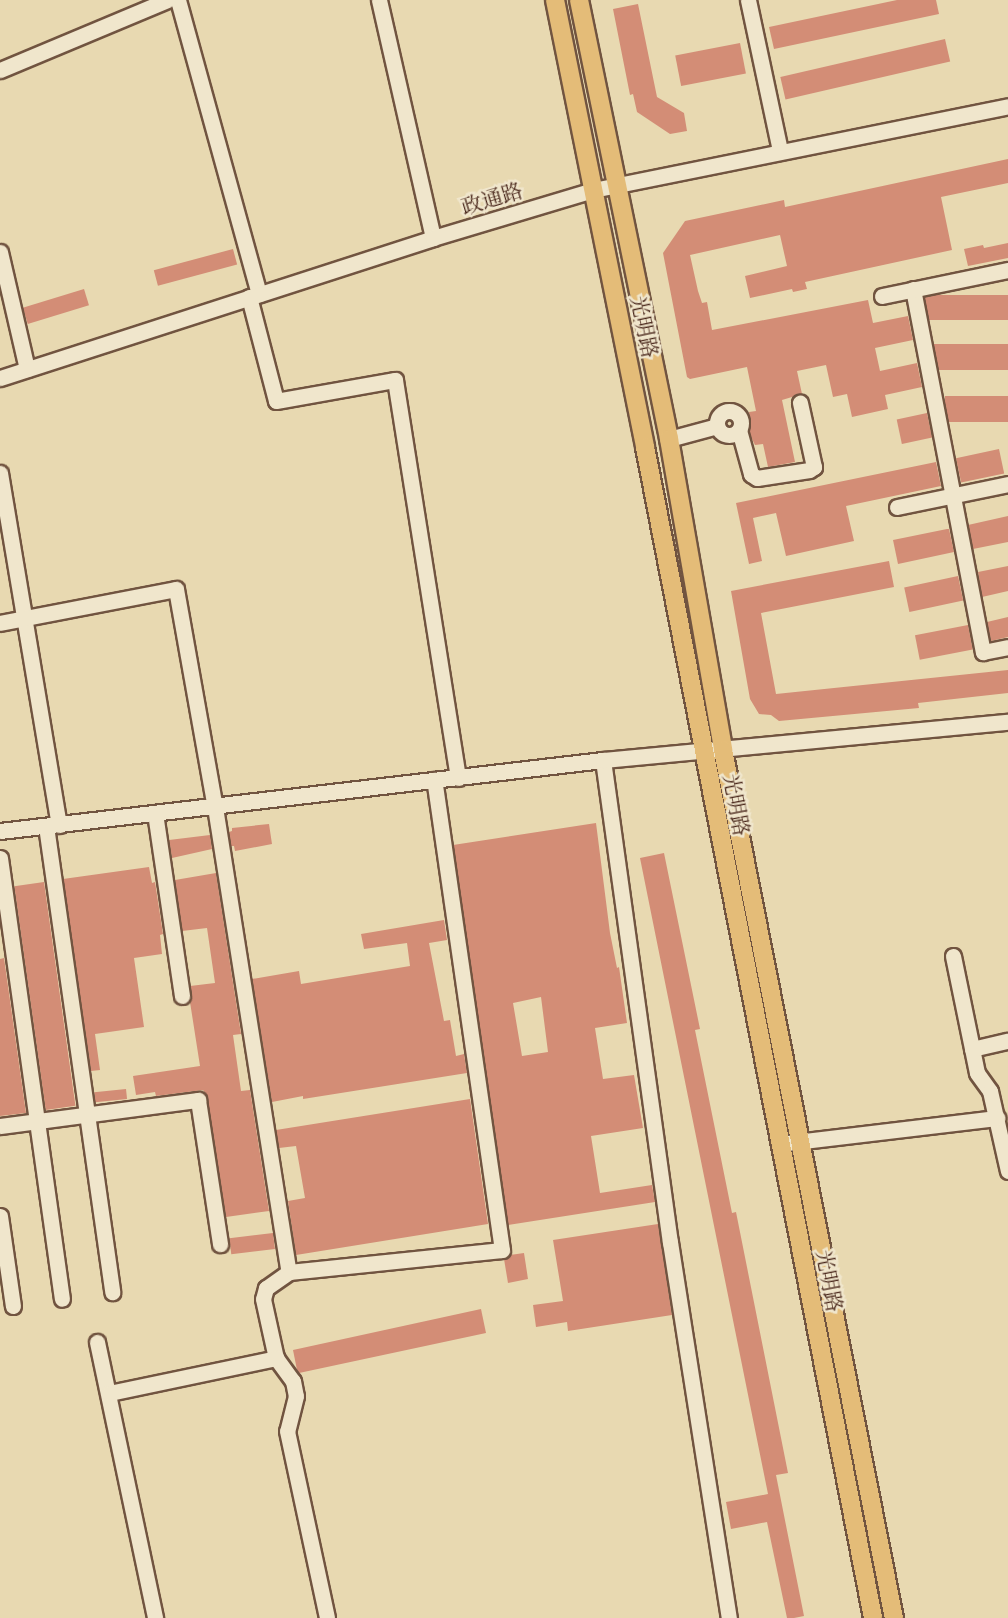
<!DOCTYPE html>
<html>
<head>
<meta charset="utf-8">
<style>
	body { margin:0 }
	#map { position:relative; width:1008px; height:1618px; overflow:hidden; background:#e8d9b1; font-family:"EB Garamond","Noto Serif SC",serif }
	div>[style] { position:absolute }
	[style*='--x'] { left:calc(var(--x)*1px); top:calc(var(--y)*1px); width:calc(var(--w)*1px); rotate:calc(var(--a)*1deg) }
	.building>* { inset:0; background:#d38d76; transform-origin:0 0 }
	.roads { filter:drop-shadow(2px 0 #715440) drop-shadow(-2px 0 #715440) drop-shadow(0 2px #715440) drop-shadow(0 -2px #715440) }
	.minor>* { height:15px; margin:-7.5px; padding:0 7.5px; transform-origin:7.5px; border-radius:7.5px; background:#f0e6cc }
	.minor>.ring { margin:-7.5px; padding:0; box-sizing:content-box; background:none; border:15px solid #f0e6cc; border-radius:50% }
	.major>* { height:18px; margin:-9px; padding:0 9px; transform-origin:9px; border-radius:9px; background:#e4bc78 }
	span { translate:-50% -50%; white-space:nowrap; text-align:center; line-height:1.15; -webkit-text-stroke:5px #f0e6cc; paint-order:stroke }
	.street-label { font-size:21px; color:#49271b }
</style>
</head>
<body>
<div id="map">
	<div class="building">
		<div style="clip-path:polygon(897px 0,936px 0,939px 14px,774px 49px,769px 27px)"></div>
		<div style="clip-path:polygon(638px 4px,657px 97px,684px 113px,687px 131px,670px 134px,637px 112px,633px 94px,630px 95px,613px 9px)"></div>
		<div style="left:945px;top:39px;width:23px;height:169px;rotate:77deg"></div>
		<div style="left:740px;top:43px;width:31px;height:66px;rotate:79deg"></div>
		<div style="clip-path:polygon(1008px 159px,1008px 183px,941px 197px,952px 250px,805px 282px,807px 289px,793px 292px,792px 289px,750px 298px,745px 276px,787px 266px,780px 235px,690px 255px,698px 291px,702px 303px,707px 302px,712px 330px,868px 300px,873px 323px,908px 316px,913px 340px,875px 348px,880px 371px,917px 363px,922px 387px,885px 395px,888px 409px,852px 417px,847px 394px,833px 397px,826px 365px,797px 371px,802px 394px,782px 400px,795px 462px,768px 467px,763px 444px,755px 445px,743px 421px,750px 420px,749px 412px,756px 411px,747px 367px,690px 379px,687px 377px,663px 253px,685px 221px,784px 200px,785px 207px)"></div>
		<div style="clip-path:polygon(1008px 243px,1008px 258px,968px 266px,964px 249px,983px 245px,984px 248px)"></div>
		<div style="left:233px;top:249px;width:16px;height:82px;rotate:75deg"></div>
		<div style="left:84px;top:289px;width:17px;height:64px;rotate:73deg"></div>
		<div style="left:1008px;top:295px;width:25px;height:83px;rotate:90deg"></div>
		<div style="left:1008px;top:344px;width:26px;height:74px;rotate:90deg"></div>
		<div style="left:1008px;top:396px;width:26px;height:63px;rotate:90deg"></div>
		<div style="left:927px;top:413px;width:25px;height:31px;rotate:78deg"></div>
		<div style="left:999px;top:449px;width:25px;height:44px;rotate:78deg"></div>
		<div style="clip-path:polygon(936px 462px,941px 486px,846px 506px,854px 541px,786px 556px,776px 513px,753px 518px,762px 561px,749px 564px,736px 503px)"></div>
		<div style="clip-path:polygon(1008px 516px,1008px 542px,973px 549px,968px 525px)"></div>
		<div style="clip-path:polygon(947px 529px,949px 529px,954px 552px,898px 564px,893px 540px)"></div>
		<div style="clip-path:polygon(889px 561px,894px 587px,761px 613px,776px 694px,1008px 670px,1008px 693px,918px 703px,919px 708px,779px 721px,771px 715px,759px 714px,750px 699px,731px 591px)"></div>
		<div style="clip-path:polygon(1008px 566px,1008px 591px,982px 597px,978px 572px)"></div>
		<div style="left:958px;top:576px;width:25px;height:55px;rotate:78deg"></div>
		<div style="clip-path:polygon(1008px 617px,1008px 637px,991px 641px,987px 622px)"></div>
		<div style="left:968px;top:625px;width:25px;height:54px;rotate:79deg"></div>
		<div style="clip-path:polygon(evenodd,596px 823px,610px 933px,617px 968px,619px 967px,627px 1023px,595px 1028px,603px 1079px,634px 1075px,643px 1128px,591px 1136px,600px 1193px,652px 1185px,655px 1202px,508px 1225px,453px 845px,596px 823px,541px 997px,548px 1052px,522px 1056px,513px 1003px,541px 997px)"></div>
		<div style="clip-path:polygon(269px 824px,272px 844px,235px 851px,234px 846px,231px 846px,229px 832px,232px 831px,232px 828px)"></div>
		<div style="clip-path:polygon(210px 835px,212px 849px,172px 858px,169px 840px)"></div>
		<div style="clip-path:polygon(664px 853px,700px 1029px,695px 1030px,732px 1213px,736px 1212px,788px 1473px,776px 1475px,804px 1616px,794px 1618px,787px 1618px,767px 1522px,731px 1529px,726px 1502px,768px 1494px,640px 858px)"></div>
		<div style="clip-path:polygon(149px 867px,152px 883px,155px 882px,163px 934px,160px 935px,162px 954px,134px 958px,144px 1027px,95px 1034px,100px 1070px,91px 1071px,63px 879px)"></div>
		<div style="clip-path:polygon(216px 873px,241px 1034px,233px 1035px,241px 1091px,250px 1090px,269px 1211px,226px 1217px,206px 1094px,203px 1090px,156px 1096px,155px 1092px,136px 1095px,133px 1076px,200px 1066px,190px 1002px,190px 986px,215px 983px,207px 928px,182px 931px,175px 880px)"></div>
		<div style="left:44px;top:882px;width:226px;height:30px;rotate:82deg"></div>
		<div style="clip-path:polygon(444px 920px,447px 940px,429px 943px,444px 1021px,450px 1020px,456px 1056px,464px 1054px,467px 1073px,303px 1099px,303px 1096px,272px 1102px,252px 979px,299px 971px,301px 984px,410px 966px,407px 943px,364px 949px,361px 934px)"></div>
		<div style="clip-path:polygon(4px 958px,26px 1113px,0 1116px,0 959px)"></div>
		<div style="left:126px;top:1089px;width:10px;height:32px;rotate:84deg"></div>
		<div style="clip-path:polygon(470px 1099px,488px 1224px,296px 1255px,288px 1201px,305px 1198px,296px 1146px,279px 1148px,276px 1130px)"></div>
		<div style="clip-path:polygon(658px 1224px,672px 1315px,568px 1331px,567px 1322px,536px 1327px,533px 1305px,563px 1301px,553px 1240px)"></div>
		<div style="left:273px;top:1233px;width:16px;height:44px;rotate:83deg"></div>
		<div style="clip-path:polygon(524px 1253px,528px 1279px,508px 1283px,504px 1259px,510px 1255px)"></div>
		<div style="clip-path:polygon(481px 1309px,486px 1333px,299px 1373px,297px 1370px,293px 1350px)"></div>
	</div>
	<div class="roads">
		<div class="minor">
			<div style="--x:178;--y:0;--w:305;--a:74.6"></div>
			<div style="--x:379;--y:0;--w:244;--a:77.2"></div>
			<div style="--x:748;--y:0;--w:153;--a:78"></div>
			<div style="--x:0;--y:70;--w:181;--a:-22.7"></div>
			<div style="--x:0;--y:252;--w:120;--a:77"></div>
			<div style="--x:913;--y:289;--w:370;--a:79.1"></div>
			<div style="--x:983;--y:652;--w:25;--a:-11"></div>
			<div style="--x:882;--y:296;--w:129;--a:-11.7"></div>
			<div style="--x:249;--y:297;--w:107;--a:75.4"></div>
			<div style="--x:276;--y:401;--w:121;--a:-10"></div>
			<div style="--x:395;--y:380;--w:403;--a:81"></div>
			<div style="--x:0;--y:378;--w:455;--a:-17.9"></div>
			<div style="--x:433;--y:238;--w:167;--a:-16.7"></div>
			<div style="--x:593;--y:190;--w:423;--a:-11.4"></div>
			<div class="ring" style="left:717px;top:411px;width:9px;height:9px"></div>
			<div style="--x:739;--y:430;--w:46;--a:74.7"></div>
			<div style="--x:751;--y:474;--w:7;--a:34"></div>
			<div style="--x:757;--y:478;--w:53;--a:-8.7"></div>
			<div style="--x:809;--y:470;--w:6;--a:-31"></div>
			<div style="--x:814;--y:467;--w:66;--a:-102.3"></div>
			<div style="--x:669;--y:439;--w:50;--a:-15.2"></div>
			<div style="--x:0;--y:473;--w:357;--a:80.5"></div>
			<div style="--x:897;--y:507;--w:113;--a:-11.7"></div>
			<div style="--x:0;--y:623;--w:179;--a:-10.9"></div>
			<div style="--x:176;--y:589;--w:221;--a:79.9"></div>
			<div style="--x:215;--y:807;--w:471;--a:81"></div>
			<div style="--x:289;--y:1272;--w:214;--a:-5.9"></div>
			<div style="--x:502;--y:1250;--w:475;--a:-98.2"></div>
			<div style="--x:603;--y:760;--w:487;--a:82.1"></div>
			<div style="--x:670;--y:1242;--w:381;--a:81.1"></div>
			<div style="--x:155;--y:813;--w:185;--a:81.6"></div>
			<div style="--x:46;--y:826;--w:471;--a:81.9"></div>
			<div style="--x:0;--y:831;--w:607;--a:-6.72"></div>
			<div style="--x:603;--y:760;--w:407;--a:-5.4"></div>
			<div style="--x:0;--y:858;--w:445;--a:82"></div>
			<div style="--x:953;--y:956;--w:119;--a:78.4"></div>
			<div style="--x:977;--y:1073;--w:22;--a:54"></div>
			<div style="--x:990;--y:1091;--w:82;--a:77.3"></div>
			<div style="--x:972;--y:1049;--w:37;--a:-13"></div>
			<div style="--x:0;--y:1126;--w:200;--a:-7.5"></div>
			<div style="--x:198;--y:1100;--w:146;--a:81.3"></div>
			<div style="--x:779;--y:1144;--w:220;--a:-6.8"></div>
			<div style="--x:0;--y:1216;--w:91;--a:81.8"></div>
			<div style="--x:289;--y:1272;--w:28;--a:145"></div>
			<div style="--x:266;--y:1288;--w:11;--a:105"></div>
			<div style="--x:263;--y:1299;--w:60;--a:77.6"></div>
			<div style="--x:276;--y:1358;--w:29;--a:54"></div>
			<div style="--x:293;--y:1381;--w:15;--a:79"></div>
			<div style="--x:296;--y:1396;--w:36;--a:104"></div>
			<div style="--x:287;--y:1431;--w:191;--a:77.9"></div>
			<div style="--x:97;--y:1342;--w:282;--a:78.1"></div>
			<div style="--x:109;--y:1393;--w:171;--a:-11.8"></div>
		</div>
		<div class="major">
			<div style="--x:555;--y:0;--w:456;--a:78.6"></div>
			<div style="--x:645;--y:447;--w:1193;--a:78.98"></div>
			<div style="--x:579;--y:0;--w:448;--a:78.4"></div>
			<div style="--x:669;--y:439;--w:316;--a:80.1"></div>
			<div style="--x:723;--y:750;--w:885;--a:78.86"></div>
		</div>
	</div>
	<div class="street-label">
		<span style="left:492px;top:199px;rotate:-17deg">政通路</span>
		<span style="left:644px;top:327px;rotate:78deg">光明路</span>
		<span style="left:736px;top:805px;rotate:79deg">光明路</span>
		<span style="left:829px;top:1281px;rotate:79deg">光明路</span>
	</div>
</div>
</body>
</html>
